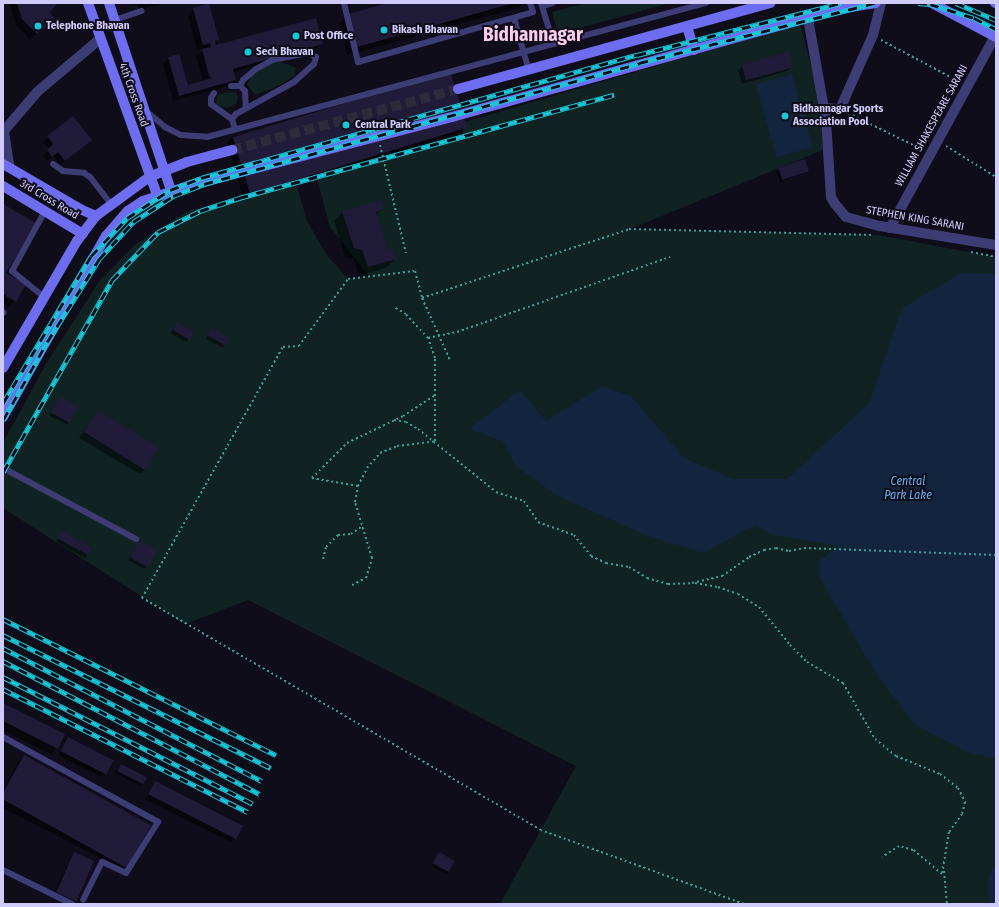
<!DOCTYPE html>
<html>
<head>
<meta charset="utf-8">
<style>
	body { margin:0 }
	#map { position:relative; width:999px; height:907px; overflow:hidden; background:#0f0d1a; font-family:"Fira Sans Condensed",sans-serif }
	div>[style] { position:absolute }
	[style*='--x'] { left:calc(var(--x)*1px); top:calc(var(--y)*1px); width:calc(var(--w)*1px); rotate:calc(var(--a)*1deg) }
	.green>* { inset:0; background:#102322 }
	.water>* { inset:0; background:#12243e; transform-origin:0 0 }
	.shadow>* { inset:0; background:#0007; transform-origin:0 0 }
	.building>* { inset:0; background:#201b39; transform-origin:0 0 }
	.secondary-tunnel>* { height:10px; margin-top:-5px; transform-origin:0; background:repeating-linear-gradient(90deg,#2c2a3b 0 10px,transparent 0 15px) }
	.path>* { height:2px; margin-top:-1px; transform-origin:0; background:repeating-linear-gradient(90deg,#38a099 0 2px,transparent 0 5px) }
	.lane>* { height:6px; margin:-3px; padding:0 3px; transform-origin:3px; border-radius:3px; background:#3e3c74 }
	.street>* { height:10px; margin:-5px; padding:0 5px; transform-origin:5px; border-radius:5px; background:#3e3c74 }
	.secondary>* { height:10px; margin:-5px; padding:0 5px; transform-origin:5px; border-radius:5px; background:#6e6cef }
	.rail>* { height:4.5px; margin-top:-2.25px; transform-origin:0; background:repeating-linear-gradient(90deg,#0f0d1a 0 9px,#17c8d9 0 18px); box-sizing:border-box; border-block:1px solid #17c8d9 }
	.dots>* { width:11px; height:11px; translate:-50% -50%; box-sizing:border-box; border:2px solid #0f0d1a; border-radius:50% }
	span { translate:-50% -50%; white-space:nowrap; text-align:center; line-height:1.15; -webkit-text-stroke:4px #0f0d1a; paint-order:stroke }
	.poi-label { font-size:11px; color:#d0cbf9; font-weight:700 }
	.left { translate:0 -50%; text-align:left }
	.street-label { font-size:11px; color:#d0cbf9 }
	.water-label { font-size:12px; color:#64b0ee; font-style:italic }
	.town-label { font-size:19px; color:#facdea; font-weight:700 }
	.frame { position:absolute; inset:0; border:4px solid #d0cbf9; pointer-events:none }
</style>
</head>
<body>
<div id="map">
	<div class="green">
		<div style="clip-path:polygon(586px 3px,670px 3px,558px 34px,552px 12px)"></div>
		<div style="clip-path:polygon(800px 24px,817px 88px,823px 150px,630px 229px,877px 235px,996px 257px,996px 904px,500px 904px,576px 766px,248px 600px,185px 624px,3px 508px,3px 443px,46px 364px,100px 280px,136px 244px,188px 211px,296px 183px,307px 221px,326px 254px,348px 279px,370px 277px,330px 227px,316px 175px,464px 134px,461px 123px)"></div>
		<div style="clip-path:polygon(281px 62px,296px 68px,294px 76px,280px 85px,255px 95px,247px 85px,251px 77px,267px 64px)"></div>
		<div style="clip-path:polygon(228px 92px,236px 93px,238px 97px,237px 103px,227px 108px,216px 104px,217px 95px)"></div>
	</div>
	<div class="water">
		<div style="left:792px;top:74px;width:76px;height:38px;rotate:74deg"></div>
		<div style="clip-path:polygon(961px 273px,996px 274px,996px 758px,972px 754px,914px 724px,875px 672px,819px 577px,819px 561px,839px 546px,773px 535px,755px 525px,703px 553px,643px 534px,558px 496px,516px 466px,502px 441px,469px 429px,520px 390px,546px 421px,602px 386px,631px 396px,684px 458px,733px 479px,787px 479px,869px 403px,902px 308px)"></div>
		<div style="clip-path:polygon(996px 865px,996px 904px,989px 904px,989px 875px)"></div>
	</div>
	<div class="shadow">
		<div style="clip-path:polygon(9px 3px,56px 3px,48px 11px,47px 24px,30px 40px,16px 25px)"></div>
		<div style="clip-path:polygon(126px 3px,165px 3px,139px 10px,138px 6px)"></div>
		<div style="clip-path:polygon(391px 3px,524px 3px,518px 8px,347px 55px,339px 24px,348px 15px)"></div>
		<div style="clip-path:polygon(194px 9px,218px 40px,216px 47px,322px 43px,316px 49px,233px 72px,235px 80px,229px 86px,173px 101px,163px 64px,169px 58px,187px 86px,203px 82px,196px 56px,204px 49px,197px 51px,188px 15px)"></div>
		<div style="clip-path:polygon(743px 66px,792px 67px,787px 71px,742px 84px,738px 70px)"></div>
		<div style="clip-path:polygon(73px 117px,86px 144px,60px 165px,53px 156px,47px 161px,43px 155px,49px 149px,43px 142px)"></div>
		<div style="clip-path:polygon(466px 127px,460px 133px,243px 198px,227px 142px,233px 136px)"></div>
		<div style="clip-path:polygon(804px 161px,808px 171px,805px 173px,780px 182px,776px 172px,779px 169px)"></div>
		<div style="clip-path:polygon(3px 205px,5px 273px,15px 301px,9px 307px,3px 304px)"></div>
		<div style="clip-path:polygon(382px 209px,376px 215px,387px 251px,395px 259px,386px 268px,359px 275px,353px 259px,345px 257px,334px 221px,343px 212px)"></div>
		<div style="clip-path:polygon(177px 323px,189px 339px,186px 342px,170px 333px)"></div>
		<div style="left:211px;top:329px;width:19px;height:11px;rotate:28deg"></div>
		<div style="clip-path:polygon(60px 397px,70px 422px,67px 424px,49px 416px)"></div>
		<div style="clip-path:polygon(98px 412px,146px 468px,140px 474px,79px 438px)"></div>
		<div style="left:62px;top:531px;width:34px;height:12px;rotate:30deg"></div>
		<div style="clip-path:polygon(140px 542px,147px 566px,144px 569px,128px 560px)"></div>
		<div style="clip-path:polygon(3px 704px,57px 748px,51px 754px,3px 730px)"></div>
		<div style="clip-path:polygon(68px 739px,105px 772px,101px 777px,58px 755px)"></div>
		<div style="clip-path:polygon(24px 756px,129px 864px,123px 870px,3px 808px,3px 791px,18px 762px)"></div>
		<div style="clip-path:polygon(121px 765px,142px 783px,140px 786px,115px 773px)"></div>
		<div style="clip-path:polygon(156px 782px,236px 838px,231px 842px,145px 799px)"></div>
		<div style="clip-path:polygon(74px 853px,74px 901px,71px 904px,51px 897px)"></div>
		<div style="clip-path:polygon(437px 856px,449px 871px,446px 874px,431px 867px)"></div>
	</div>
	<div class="building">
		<div style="clip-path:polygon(17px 3px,58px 3px,50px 12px,55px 19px,37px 34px,22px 19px)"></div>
		<div style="clip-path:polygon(209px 3px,219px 40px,215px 41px,216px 45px,316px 18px,323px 44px,233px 69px,236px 80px,179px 96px,168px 57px,179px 54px,188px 85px,212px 78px,209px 76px,202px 49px,211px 47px,210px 43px,203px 45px,193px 8px)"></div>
		<div style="clip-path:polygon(388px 3px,514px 3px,357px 47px,348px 14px)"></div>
		<div style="left:789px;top:52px;width:16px;height:49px;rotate:75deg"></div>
		<div style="left:450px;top:71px;width:59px;height:227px;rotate:73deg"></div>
		<div style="clip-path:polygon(73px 116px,92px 140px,65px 161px,58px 152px,52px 157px,47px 150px,53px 144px,47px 136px)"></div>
		<div style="left:805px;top:159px;width:13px;height:28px;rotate:72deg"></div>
		<div style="clip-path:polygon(381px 200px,383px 209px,376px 212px,388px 250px,393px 249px,396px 259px,368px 267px,362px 250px,354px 248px,342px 211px)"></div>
		<div style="clip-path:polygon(3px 204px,36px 223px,6px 273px,26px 284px,16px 302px,3px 294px)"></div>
		<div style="left:177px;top:322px;width:20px;height:9px;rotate:30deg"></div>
		<div style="left:211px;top:327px;width:22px;height:9px;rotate:30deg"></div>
		<div style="left:60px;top:396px;width:21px;height:19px;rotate:28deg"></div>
		<div style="left:98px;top:410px;width:72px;height:26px;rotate:32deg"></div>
		<div style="clip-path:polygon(62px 530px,92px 548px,88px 555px,57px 538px)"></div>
		<div style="left:140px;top:540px;width:20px;height:20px;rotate:30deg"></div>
		<div style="clip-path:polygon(3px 703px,65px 734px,58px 749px,3px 721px)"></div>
		<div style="left:68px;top:737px;width:51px;height:16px;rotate:27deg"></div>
		<div style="left:24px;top:755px;width:145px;height:49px;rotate:29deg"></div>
		<div style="left:121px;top:764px;width:29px;height:8px;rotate:27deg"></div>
		<div style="left:155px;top:781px;width:99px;height:15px;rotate:27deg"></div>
		<div style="left:74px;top:852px;width:22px;height:44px;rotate:24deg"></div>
		<div style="left:439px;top:852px;width:18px;height:13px;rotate:29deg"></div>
	</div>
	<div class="secondary-tunnel">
		<div style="--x:232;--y:150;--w:234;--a:-15.1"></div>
	</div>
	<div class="path">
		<div style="--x:881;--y:40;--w:89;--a:28"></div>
		<div style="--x:848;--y:113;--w:84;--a:26.3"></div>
		<div style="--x:380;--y:145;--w:111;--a:76.5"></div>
		<div style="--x:946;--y:146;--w:59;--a:31.8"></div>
		<div style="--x:971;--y:252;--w:25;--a:11"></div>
		<div style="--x:422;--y:298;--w:68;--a:65.7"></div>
		<div style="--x:428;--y:338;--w:30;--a:-12"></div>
		<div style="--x:457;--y:332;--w:226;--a:-19.4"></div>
		<div style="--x:394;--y:420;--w:12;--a:9"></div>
		<div style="--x:406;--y:422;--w:14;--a:30"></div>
		<div style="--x:418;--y:429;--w:100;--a:38.9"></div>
		<div style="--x:496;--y:492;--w:29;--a:18"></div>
		<div style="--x:524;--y:501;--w:25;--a:56"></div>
		<div style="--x:538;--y:522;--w:38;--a:20"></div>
		<div style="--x:574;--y:535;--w:27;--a:51"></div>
		<div style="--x:591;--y:556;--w:17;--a:25"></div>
		<div style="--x:606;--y:563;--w:23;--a:10"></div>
		<div style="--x:629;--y:567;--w:21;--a:31"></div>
		<div style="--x:647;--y:578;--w:22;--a:16"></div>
		<div style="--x:668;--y:584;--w:24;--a:-2"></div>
		<div style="--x:692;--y:583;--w:31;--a:-13"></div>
		<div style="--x:722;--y:576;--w:33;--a:-35"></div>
		<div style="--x:749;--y:557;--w:17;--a:-25"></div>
		<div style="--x:764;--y:550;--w:12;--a:-9"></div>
		<div style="--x:776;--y:548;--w:13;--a:13"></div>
		<div style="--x:789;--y:551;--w:15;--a:-11"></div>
		<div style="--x:804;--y:548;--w:192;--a:2.1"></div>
		<div style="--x:358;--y:486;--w:47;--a:-170.1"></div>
		<div style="--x:312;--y:478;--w:49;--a:-45"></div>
		<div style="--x:347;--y:443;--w:62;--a:-25.7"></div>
		<div style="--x:403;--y:416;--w:38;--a:-33"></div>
		<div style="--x:323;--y:559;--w:12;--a:-76"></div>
		<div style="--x:326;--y:547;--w:17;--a:-45"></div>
		<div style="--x:338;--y:535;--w:13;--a:-4"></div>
		<div style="--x:351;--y:534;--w:12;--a:-35"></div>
		<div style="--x:695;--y:583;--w:23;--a:10"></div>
		<div style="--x:718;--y:587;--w:21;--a:19"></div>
		<div style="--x:738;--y:594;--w:25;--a:32"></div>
		<div style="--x:759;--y:607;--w:49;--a:50.8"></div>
		<div style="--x:790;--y:645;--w:24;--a:45"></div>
		<div style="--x:807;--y:662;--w:42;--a:30.3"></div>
		<div style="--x:843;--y:683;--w:64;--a:60.3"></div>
		<div style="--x:875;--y:739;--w:27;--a:39"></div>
		<div style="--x:896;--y:756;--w:48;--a:22.2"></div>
		<div style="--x:940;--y:774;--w:23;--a:38"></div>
		<div style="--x:958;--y:788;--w:16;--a:63"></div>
		<div style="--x:965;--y:802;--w:12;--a:104"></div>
		<div style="--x:962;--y:814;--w:22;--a:126"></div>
		<div style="--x:949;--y:832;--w:43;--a:99.5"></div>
		<div style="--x:942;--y:874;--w:38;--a:-140"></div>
		<div style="--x:913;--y:850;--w:15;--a:-164"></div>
		<div style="--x:899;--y:846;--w:20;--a:147"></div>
		<div style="--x:352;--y:585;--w:16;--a:-27"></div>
		<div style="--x:366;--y:578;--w:21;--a:-73"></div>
		<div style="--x:372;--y:558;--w:59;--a:-106.9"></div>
		<div style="--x:355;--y:502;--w:16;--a:-79"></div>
		<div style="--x:358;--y:486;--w:20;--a:-63"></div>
		<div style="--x:367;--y:468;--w:20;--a:-49"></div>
		<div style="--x:380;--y:453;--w:18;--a:-22"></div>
		<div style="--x:397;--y:446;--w:38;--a:-7"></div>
		<div style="--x:435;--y:441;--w:83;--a:-90"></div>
		<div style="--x:435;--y:358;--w:21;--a:-109"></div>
		<div style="--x:428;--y:338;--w:33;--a:-133"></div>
		<div style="--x:406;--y:314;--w:14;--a:-150"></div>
		<div style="--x:944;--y:871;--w:33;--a:85"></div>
		<div style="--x:744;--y:904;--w:216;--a:-160"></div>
		<div style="--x:541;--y:830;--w:462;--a:-149.8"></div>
		<div style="--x:142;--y:598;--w:288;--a:-60.7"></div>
		<div style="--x:283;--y:347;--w:16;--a:-4"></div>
		<div style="--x:299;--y:346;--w:83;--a:-53.8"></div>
		<div style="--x:348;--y:279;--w:67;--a:-6.8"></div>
		<div style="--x:415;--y:271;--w:28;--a:75"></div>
		<div style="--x:422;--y:298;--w:218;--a:-18.4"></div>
		<div style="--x:629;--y:229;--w:245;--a:1.4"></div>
	</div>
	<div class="lane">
		<div style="--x:344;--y:3;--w:61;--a:76.7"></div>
		<div style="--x:358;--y:62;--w:182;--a:-15.9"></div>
		<div style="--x:533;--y:12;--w:9;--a:-108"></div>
		<div style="--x:541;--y:3;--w:41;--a:72.9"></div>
		<div style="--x:542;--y:6;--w:11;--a:-15"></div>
		<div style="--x:514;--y:18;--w:55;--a:74.2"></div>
		<div style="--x:115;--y:20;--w:28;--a:-19"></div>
		<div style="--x:231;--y:86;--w:9;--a:0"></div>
		<div style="--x:240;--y:86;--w:7;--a:-63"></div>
		<div style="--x:243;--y:80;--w:17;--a:-40"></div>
		<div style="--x:256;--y:69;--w:18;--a:-29"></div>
		<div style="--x:272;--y:60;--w:38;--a:-11"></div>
		<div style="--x:309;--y:53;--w:8;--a:30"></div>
		<div style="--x:316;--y:57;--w:7;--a:106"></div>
		<div style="--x:314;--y:64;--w:27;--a:138"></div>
		<div style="--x:294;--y:82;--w:66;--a:151.1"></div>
		<div style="--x:236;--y:114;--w:6;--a:129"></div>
		<div style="--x:232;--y:119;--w:10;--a:73"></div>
		<div style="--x:240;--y:86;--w:7;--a:45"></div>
		<div style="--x:245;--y:91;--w:17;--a:87"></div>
		<div style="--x:214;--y:93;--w:6;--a:121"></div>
		<div style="--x:211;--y:98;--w:6;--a:90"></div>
		<div style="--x:211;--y:104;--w:26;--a:36"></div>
		<div style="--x:146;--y:111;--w:25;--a:40"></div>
		<div style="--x:165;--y:127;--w:18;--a:27"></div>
		<div style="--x:181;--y:135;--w:26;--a:4"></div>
		<div style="--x:207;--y:137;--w:517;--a:-15.03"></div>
		<div style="--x:53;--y:164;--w:12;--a:35"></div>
		<div style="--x:63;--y:171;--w:21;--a:5"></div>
		<div style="--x:84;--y:173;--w:7;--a:34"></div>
		<div style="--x:90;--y:177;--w:33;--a:52"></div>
		<div style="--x:44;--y:297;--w:41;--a:-140.9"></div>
		<div style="--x:12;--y:271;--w:68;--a:-61.2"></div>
		<div style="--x:3;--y:312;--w:1;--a:45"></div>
		<div style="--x:3;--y:468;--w:151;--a:28.1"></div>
		<div style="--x:3;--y:737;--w:177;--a:28.7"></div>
		<div style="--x:158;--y:822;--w:60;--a:122.1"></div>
		<div style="--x:126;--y:873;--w:26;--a:-155"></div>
		<div style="--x:102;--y:862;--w:42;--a:116.6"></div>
		<div style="--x:3;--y:870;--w:77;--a:26.2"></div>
	</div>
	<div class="street">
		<div style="--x:808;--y:18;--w:104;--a:80"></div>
		<div style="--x:826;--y:120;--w:77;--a:86.3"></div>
		<div style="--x:831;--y:197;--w:8;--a:60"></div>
		<div style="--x:835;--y:204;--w:17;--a:50"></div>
		<div style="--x:846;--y:217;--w:35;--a:15"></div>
		<div style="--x:880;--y:226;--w:118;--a:9.3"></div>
		<div style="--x:824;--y:108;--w:16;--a:4"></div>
		<div style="--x:840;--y:109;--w:81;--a:-66"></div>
		<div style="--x:873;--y:35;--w:33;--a:-76"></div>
		<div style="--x:3;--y:132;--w:52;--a:-49.6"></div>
		<div style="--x:37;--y:92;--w:82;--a:-40.1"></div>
		<div style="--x:4;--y:132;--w:36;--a:81"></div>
		<div style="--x:890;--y:228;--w:219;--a:-61.3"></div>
	</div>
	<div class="secondary">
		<div style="--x:88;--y:3;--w:204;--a:70.2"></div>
		<div style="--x:109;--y:3;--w:198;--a:71.7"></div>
		<div style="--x:932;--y:3;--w:72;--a:28"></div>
		<div style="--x:995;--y:3;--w:1;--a:0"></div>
		<div style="--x:687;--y:26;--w:25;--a:74"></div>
		<div style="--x:458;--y:89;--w:324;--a:-15.4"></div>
		<div style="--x:3;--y:164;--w:91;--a:30.2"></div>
		<div style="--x:82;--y:210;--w:15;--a:23"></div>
		<div style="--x:3;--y:186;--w:93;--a:31"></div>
		<div style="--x:3;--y:368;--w:147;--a:-59.8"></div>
		<div style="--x:77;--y:241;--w:31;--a:-53"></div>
		<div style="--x:96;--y:216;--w:66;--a:-36.3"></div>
		<div style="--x:149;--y:177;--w:41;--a:-21.5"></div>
		<div style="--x:187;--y:162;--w:47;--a:-14.9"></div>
		<div style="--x:3;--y:417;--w:208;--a:-60.4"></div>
		<div style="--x:106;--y:236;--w:33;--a:-49"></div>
		<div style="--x:128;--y:211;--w:18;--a:-34"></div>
		<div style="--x:143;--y:201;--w:51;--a:-18.4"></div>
		<div style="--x:191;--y:185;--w:270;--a:-14.6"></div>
		<div style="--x:452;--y:117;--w:401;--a:-15.6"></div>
		<div style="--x:838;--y:9;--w:38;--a:-9"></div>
	</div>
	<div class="rail">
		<div style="--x:918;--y:3;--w:12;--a:5"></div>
		<div style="--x:930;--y:4;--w:46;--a:17.7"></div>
		<div style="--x:974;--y:18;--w:25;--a:27"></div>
		<div style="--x:956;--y:3;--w:43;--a:23"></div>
		<div style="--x:3;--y:403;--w:171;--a:-59.1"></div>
		<div style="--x:91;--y:256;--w:52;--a:-46.5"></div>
		<div style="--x:127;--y:218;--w:51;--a:-33.1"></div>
		<div style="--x:170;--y:190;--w:33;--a:-21"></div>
		<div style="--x:201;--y:178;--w:453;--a:-15.8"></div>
		<div style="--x:637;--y:55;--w:211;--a:-14.3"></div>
		<div style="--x:3;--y:420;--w:90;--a:-60.6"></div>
		<div style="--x:47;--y:342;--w:98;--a:-57.9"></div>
		<div style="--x:99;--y:259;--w:50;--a:-47.4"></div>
		<div style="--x:133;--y:222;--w:48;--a:-33"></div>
		<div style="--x:173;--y:196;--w:33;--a:-21"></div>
		<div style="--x:204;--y:184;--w:452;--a:-15.5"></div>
		<div style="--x:639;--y:63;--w:243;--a:-14.3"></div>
		<div style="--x:3;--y:472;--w:221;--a:-60.4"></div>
		<div style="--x:112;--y:280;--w:66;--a:-46.2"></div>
		<div style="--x:158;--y:232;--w:47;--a:-26.6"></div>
		<div style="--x:200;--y:211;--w:41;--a:-18.4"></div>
		<div style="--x:239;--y:198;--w:389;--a:-15.4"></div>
		<div style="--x:3;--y:619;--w:305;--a:26.5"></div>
		<div style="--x:3;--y:635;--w:299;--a:26.4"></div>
		<div style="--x:3;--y:648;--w:291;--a:27.2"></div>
		<div style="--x:3;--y:661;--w:289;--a:27.4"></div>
		<div style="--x:3;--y:677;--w:280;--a:26.9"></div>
		<div style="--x:3;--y:689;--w:274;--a:26.7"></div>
	</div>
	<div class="dots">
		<div style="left:38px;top:26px;background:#17c8d9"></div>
		<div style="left:384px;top:30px;background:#17c8d9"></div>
		<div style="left:296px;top:36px;background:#17c8d9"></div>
		<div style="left:248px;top:52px;background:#17c8d9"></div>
		<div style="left:785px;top:116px;background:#17c8d9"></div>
		<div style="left:346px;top:125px;background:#17c8d9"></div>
	</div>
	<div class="poi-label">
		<span class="left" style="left:46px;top:26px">Telephone Bhavan</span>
		<span class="left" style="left:392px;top:30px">Bikash Bhavan</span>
		<span class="left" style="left:304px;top:36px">Post Office</span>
		<span class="left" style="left:256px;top:52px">Sech Bhavan</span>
		<span class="left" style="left:793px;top:116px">Bidhannagar Sports<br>Association Pool</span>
		<span class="left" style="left:355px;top:125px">Central Park</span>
	</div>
	<div class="street-label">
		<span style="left:133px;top:95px;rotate:70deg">4th Cross Road</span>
		<span style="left:932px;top:126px;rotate:-61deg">WILLIAM SHAKESPEARE SARANI</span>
		<span style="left:49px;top:200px;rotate:31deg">3rd Cross Road</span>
		<span style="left:915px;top:219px;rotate:10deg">STEPHEN KING SARANI</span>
	</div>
	<div class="water-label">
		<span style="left:908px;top:489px">Central<br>Park Lake</span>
	</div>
	<div class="town-label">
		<span style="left:533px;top:35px">Bidhannagar</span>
	</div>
	<div class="frame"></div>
</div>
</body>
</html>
